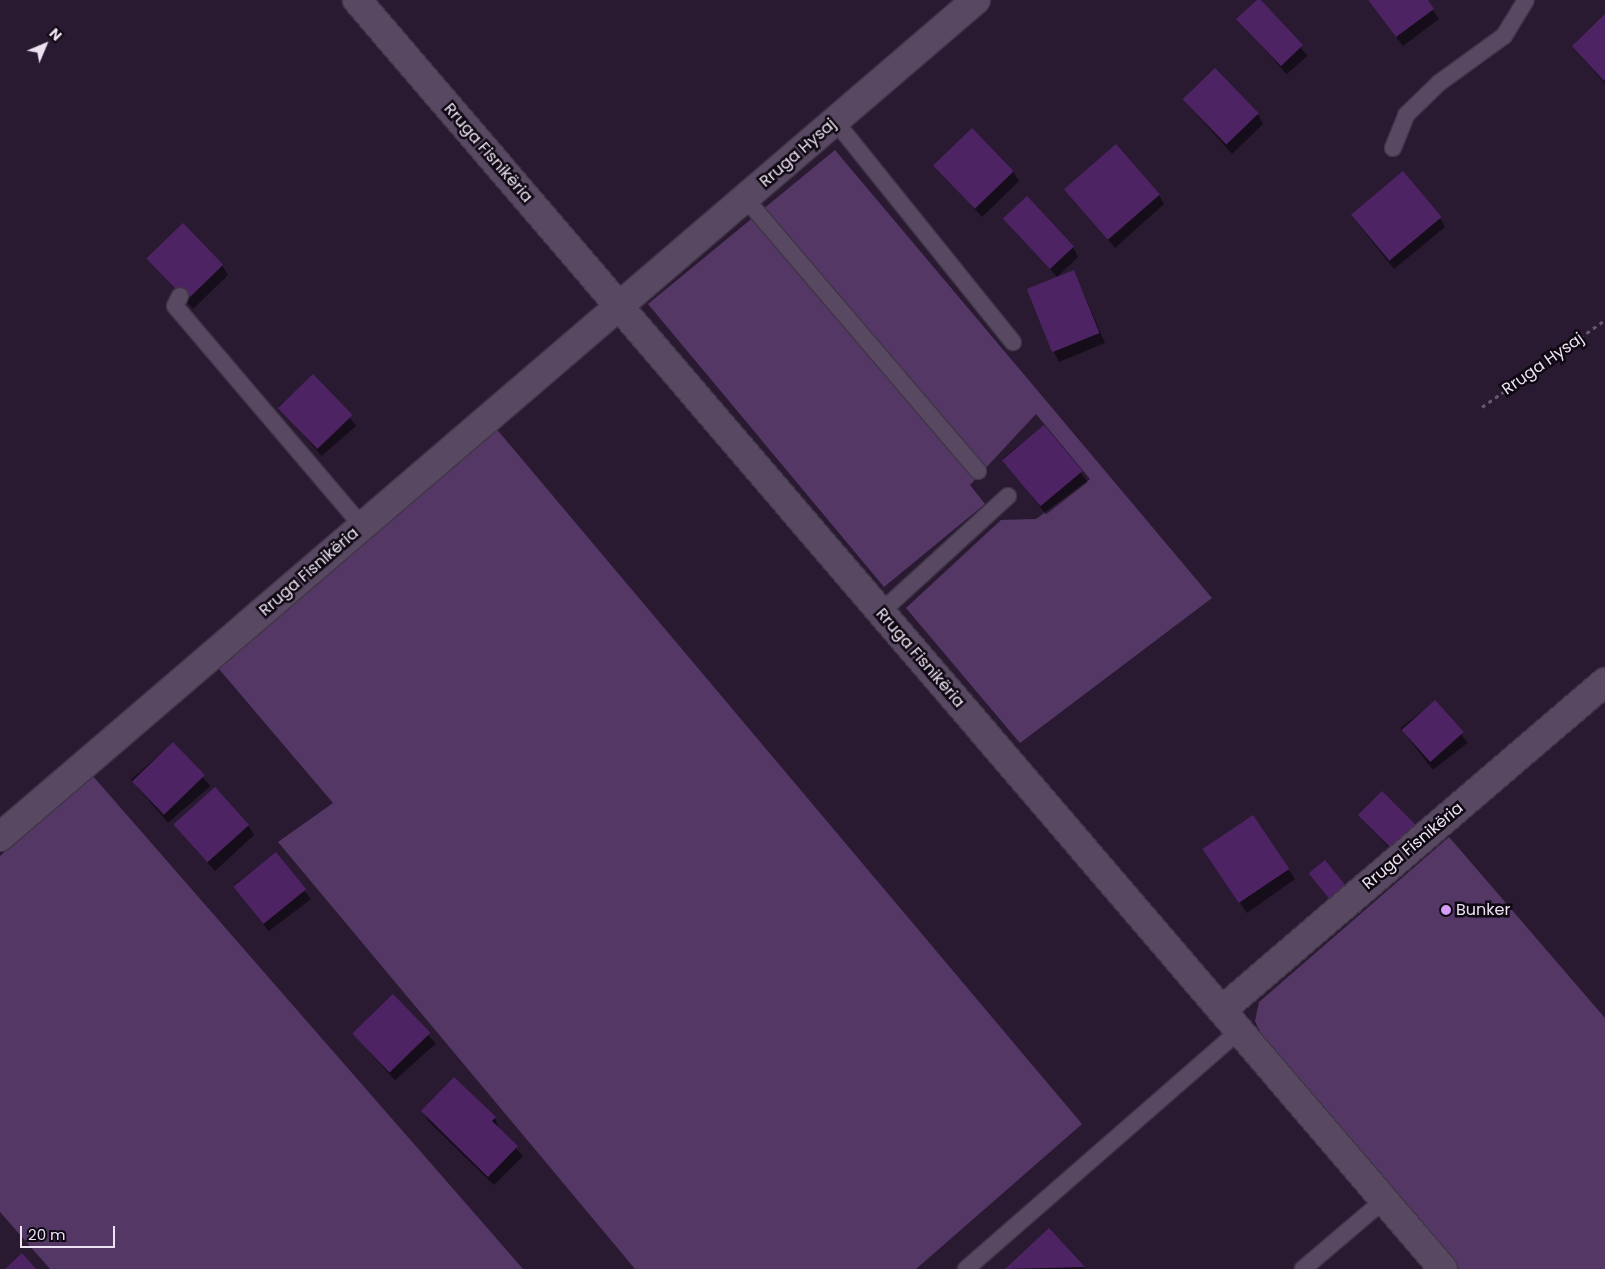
<!DOCTYPE html>
<html>
<head>
<meta charset="utf-8">
<style>
	body { margin:0 }
	#map { position:relative; width:1605px; height:1269px; overflow:hidden; background:#291a31; font-family:Poppins,sans-serif }
	div>[style] { position:absolute }
	[style*='--x'] { left:calc(var(--x)*1px); top:calc(var(--y)*1px); width:calc(var(--w)*1px); rotate:calc(var(--a)*1deg) }
	.green>* { inset:0; background:#543764 }
	.shadow>* { inset:0; background:#0007; transform-origin:0 0 }
	.building>* { inset:0; background:#4e2363; transform-origin:0 0 }
	.path>* { height:3px; margin-top:-1.5px; transform-origin:0; background:repeating-linear-gradient(90deg,#65576c 0 4px,transparent 0 8px) }
	.roads { filter:drop-shadow(1px 0 #413548) drop-shadow(-1px 0 #413548) drop-shadow(0 1px #413548) drop-shadow(0 -1px #413548) }
	.service>* { height:16px; margin:-8px; padding:0 8px; transform-origin:8px; border-radius:8px; background:#594862 }
	.minor>* { height:28px; margin:-14px; padding:0 14px; transform-origin:14px; border-radius:14px; background:#594862 }
	.tertiary>* { height:28px; margin:-14px; padding:0 14px; transform-origin:14px; border-radius:14px; background:#594862 }
	.dots>* { width:14px; height:14px; translate:-50% -50%; box-sizing:border-box; border:2px solid #0e0812; border-radius:50% }
	span { translate:-50% -50%; white-space:nowrap; text-align:center; line-height:1.15; -webkit-text-stroke:5px #0e0812; paint-order:stroke }
	.street-label { font-size:16px; color:#ece2f2 }
	.poi-label { font-size:16px; color:#ece2f2 }
	.left { translate:0 -50%; text-align:left }
	.north { position:absolute; left:20px; top:20px; width:50px; height:50px; -webkit-text-stroke:4px #0e0812; paint-order:stroke; rotate:45deg; font-size:14px; font-weight:700; line-height:20px; text-align:center; color:#ece2f2 }
	.north::after { content:''; display:block; margin:auto; width:18px; height:22px; background:#ece2f2; clip-path:polygon(50% 0,100% 100%,50% 72%,0 100%) }
	.scale { position:absolute; left:20px; top:1226px; width:95px; height:22px; box-sizing:border-box; border:2px solid #ece2f2; border-top:0; padding-left:6px; font-size:15px; line-height:18px; white-space:nowrap; color:#ece2f2; -webkit-text-stroke:4px #0e0812; paint-order:stroke }
</style>
</head>
<body>
<div id="map">
	<div class="green">
		<div style="clip-path:polygon(835px 150px,1212px 598px,1020px 743px,906px 608px,1001px 520px,1036px 519px,1090px 479px,1036px 414px,970px 485px,985px 504px,884px 587px,648px 304px)"></div>
		<div style="clip-path:polygon(494px 426px,1082px 1124px,916px 1269px,635px 1269px,278px 842px,333px 803px,219px 669px)"></div>
		<div style="clip-path:polygon(92px 775px,523px 1269px,50px 1269px,0 1212px,0 856px)"></div>
		<div style="clip-path:polygon(1449px 837px,1605px 1018px,1605px 1269px,1459px 1269px,1264px 1040px,1255px 1021px,1259px 1002px)"></div>
	</div>
	<div class="shadow">
		<div style="left:1259px;top:0;width:74px;height:28px;rotate:49deg"></div>
		<div style="clip-path:polygon(1368px 0,1426px 0,1439px 19px,1403px 46px)"></div>
		<div style="clip-path:polygon(1605px 16px,1605px 84px,1573px 46px)"></div>
		<div style="clip-path:polygon(1184px 100px,1258px 114px,1263px 124px,1232px 154px)"></div>
		<div style="clip-path:polygon(935px 165px,1013px 171px,1019px 181px,982px 217px)"></div>
		<div style="clip-path:polygon(1067px 190px,1159px 195px,1164px 204px,1115px 248px)"></div>
		<div style="clip-path:polygon(1351px 215px,1440px 218px,1445px 227px,1394px 269px)"></div>
		<div style="clip-path:polygon(1005px 218px,1073px 247px,1078px 257px,1057px 277px)"></div>
		<div style="clip-path:polygon(148px 258px,222px 265px,228px 275px,193px 309px)"></div>
		<div style="clip-path:polygon(1074px 271px,1105px 343px,1059px 362px,1054px 352px)"></div>
		<div style="left:313px;top:376px;width:66px;height:46px;rotate:49deg"></div>
		<div style="left:1044px;top:426px;width:71px;height:53px;rotate:52deg"></div>
		<div style="left:1435px;top:701px;width:53px;height:44px;rotate:52deg"></div>
		<div style="left:173px;top:743px;width:57px;height:56px;rotate:49deg"></div>
		<div style="clip-path:polygon(1382px 793px,1399px 859px,1359px 815px)"></div>
		<div style="clip-path:polygon(1253px 817px,1295px 879px,1247px 913px,1210px 860px)"></div>
		<div style="clip-path:polygon(176px 825px,248px 825px,254px 835px,215px 871px)"></div>
		<div style="left:276px;top:853px;width:58px;height:53px;rotate:53deg"></div>
		<div style="left:393px;top:996px;width:64px;height:55px;rotate:48deg"></div>
		<div style="clip-path:polygon(423px 1111px,495px 1118px,499px 1129px,523px 1156px,494px 1185px,428px 1121px)"></div>
		<div style="clip-path:polygon(1049px 1230px,1085px 1269px,1006px 1269px)"></div>
	</div>
	<div class="building">
		<div style="clip-path:polygon(1257px 0,1261px 0,1303px 45px,1281px 66px,1236px 19px)"></div>
		<div style="clip-path:polygon(1368px 0,1428px 0,1434px 9px,1396px 37px)"></div>
		<div style="clip-path:polygon(1605px 14px,1605px 79px,1604px 81px,1572px 46px)"></div>
		<div style="left:1215px;top:68px;width:63px;height:45px;rotate:46deg"></div>
		<div style="left:972px;top:128px;width:60px;height:54px;rotate:46deg"></div>
		<div style="left:1116px;top:144px;width:67px;height:69px;rotate:49deg"></div>
		<div style="left:1403px;top:171px;width:60px;height:68px;rotate:50deg"></div>
		<div style="left:1027px;top:196px;width:69px;height:33px;rotate:47deg"></div>
		<div style="left:183px;top:223px;width:58px;height:51px;rotate:46deg"></div>
		<div style="left:1074px;top:270px;width:68px;height:51px;rotate:68deg"></div>
		<div style="left:313px;top:374px;width:57px;height:49px;rotate:46deg"></div>
		<div style="left:1044px;top:425px;width:60px;height:55px;rotate:50deg"></div>
		<div style="left:1435px;top:700px;width:43px;height:45px;rotate:48deg"></div>
		<div style="left:173px;top:742px;width:46px;height:57px;rotate:46deg"></div>
		<div style="left:215px;top:787px;width:51px;height:56px;rotate:48deg"></div>
		<div style="left:1382px;top:791px;width:49px;height:34px;rotate:45deg"></div>
		<div style="left:1253px;top:815px;width:65px;height:61px;rotate:56deg"></div>
		<div style="left:276px;top:852px;width:48px;height:55px;rotate:51deg"></div>
		<div style="left:1325px;top:860px;width:35px;height:21px;rotate:51deg"></div>
		<div style="left:393px;top:994px;width:54px;height:57px;rotate:46deg"></div>
		<div style="clip-path:polygon(454px 1077px,496px 1117px,492px 1121px,518px 1146px,488px 1177px,421px 1111px)"></div>
		<div style="clip-path:polygon(1049px 1228px,1085px 1267px,1005px 1269px)"></div>
		<div style="clip-path:polygon(22px 1253px,36px 1269px,5px 1269px)"></div>
	</div>
	<div class="path">
		<div style="--x:1482;--y:407;--w:151;--a:-35.3"></div>
	</div>
	<div class="roads">
		<div class="service">
			<div style="--x:835;--y:121;--w:284;--a:51.2"></div>
			<div style="--x:1393;--y:148;--w:35;--a:-68"></div>
			<div style="--x:1406;--y:115;--w:46;--a:-44.1"></div>
			<div style="--x:1439;--y:83;--w:80;--a:-35.9"></div>
			<div style="--x:1504;--y:36;--w:42;--a:-58.6"></div>
			<div style="--x:745;--y:198;--w:359;--a:49.5"></div>
			<div style="--x:180;--y:296;--w:11;--a:117"></div>
			<div style="--x:175;--y:306;--w:289;--a:49.6"></div>
			<div style="--x:881;--y:612;--w:172;--a:-42.4"></div>
			<div style="--x:966;--y:1269;--w:362;--a:-41.1"></div>
			<div style="--x:1303;--y:1269;--w:106;--a:-40.4"></div>
		</div>
		<div class="minor">
			<div style="--x:0;--y:837;--w:1286;--a:-40.62"></div>
			<div style="--x:1222;--y:1010;--w:504;--a:-40.58"></div>
		</div>
		<div class="tertiary">
			<div style="--x:357;--y:0;--w:1670;--a:49.44"></div>
		</div>
	</div>
	<div class="dots">
		<div style="left:1446px;top:910px;background:#d79bf9"></div>
	</div>
	<div class="street-label">
		<span style="left:488px;top:153px;rotate:49deg">Rruga Fisnikëria</span>
		<span style="left:798px;top:153px;rotate:-41deg">Rruga Hysaj</span>
		<span style="left:1543px;top:364px;rotate:-35deg">Rruga Hysaj</span>
		<span style="left:309px;top:572px;rotate:-41deg">Rruga Fisnikëria</span>
		<span style="left:920px;top:658px;rotate:49deg">Rruga Fisnikëria</span>
		<span style="left:1413px;top:846px;rotate:-40deg">Rruga Fisnikëria</span>
	</div>
	<div class="poi-label">
		<span class="left" style="left:1456px;top:910px">Bunker</span>
	</div>
	<div class="north">N</div>
	<div class="scale">20 m</div>
</div>
</body>
</html>
